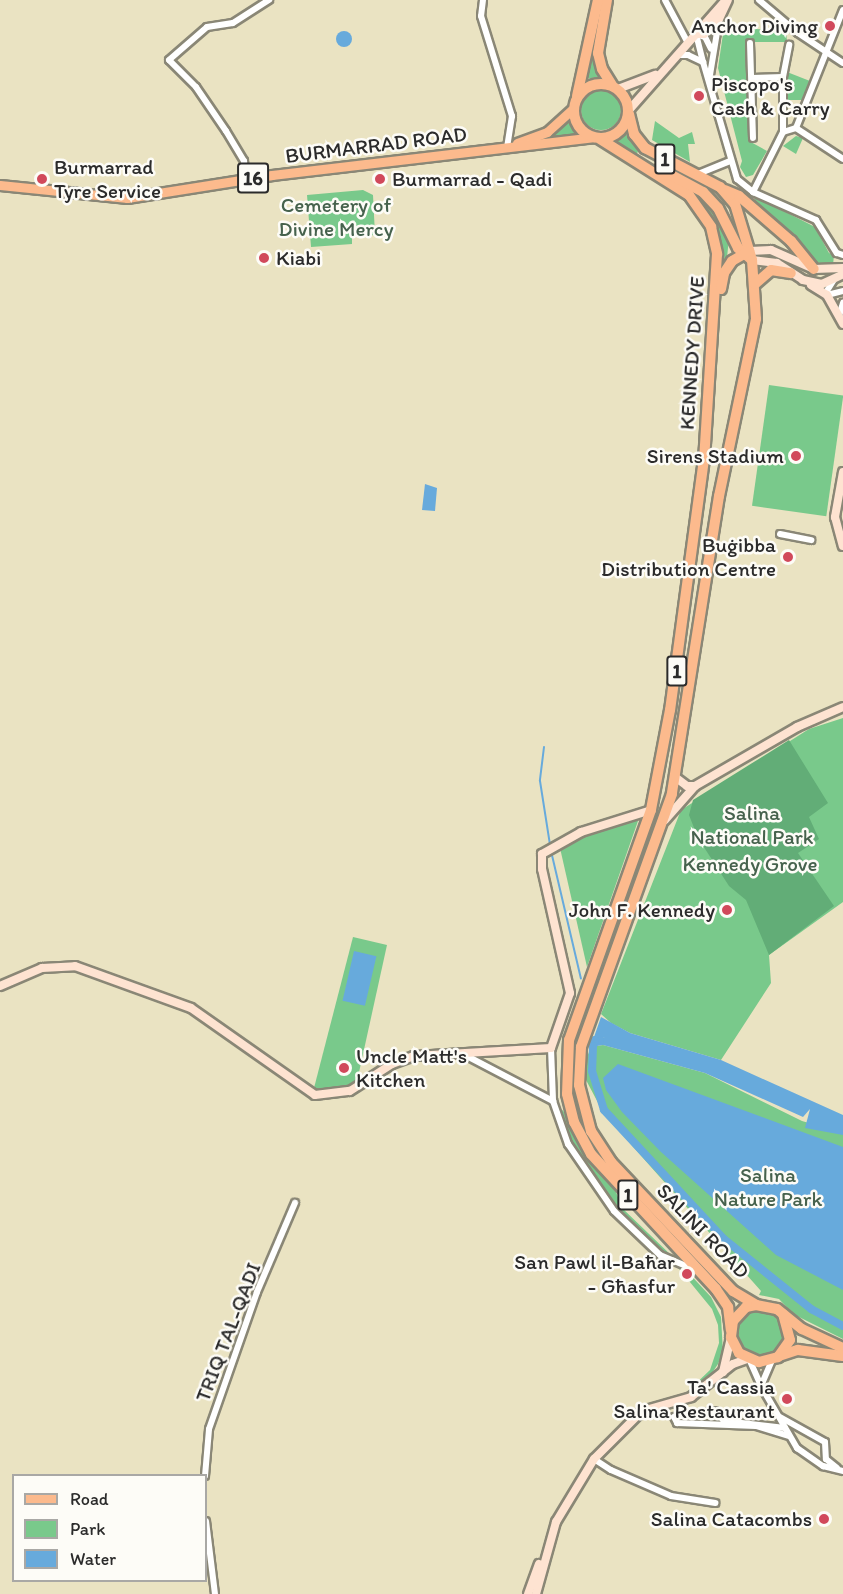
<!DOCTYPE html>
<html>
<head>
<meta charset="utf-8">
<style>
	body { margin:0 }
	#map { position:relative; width:843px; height:1594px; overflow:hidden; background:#eae3c2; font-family:Itim,sans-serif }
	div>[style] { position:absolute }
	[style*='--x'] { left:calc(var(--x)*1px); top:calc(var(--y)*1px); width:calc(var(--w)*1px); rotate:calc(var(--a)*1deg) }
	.green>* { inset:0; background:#79c98b; transform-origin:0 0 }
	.round { border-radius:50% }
	.forest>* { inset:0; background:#62ad77 }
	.water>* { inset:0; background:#67aadc; transform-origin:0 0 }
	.stream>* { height:2px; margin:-1px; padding:0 1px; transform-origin:1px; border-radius:1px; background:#67aadc }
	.canal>* { height:8px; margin:-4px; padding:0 4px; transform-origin:4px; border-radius:4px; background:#67aadc }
	.roads { filter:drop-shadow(2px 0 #8a8776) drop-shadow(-2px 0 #8a8776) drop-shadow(0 2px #8a8776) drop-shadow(0 -2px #8a8776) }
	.street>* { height:6px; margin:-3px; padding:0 3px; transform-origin:3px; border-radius:3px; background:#fff }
	.secondary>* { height:8px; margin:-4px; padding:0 4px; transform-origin:4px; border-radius:4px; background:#fee3d1 }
	.primary>* { height:9px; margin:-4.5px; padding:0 4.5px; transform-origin:4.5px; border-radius:4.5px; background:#fcba8d }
	.highway>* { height:10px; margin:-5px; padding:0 5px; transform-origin:5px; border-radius:5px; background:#fcba8d }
	.highway>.ring { margin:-5px; padding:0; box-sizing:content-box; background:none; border:10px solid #fcba8d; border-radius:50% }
	.dots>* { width:16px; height:16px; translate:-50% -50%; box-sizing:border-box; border:3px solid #fdfcf7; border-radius:50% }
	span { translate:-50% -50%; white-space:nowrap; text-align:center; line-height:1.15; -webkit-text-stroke:5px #fdfcf7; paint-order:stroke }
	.shield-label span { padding:2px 4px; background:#fdfcf7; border:2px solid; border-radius:4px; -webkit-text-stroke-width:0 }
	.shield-label { font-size:20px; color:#2b2b2b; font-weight:700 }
	.poi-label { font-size:21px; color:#2b2b2b }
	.right { translate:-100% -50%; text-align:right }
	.left { translate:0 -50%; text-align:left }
	.street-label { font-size:21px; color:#2b2b2b }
	.park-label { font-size:21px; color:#46624d }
	.legend { position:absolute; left:12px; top:1474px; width:195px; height:108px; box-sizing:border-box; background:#fdfcf7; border:2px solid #a9a8a5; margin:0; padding:8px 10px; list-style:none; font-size:18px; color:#2b2b2b }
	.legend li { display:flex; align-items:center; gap:12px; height:30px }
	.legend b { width:30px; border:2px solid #a9a8a5 }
</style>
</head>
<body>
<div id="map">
	<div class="green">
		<div style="clip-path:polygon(724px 27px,786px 31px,787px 42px,748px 42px,749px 141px,767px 151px,753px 175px,746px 177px,740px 167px,742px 161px,718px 68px)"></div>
		<div style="clip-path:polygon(590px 58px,595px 58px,599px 77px,585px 79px)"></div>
		<div style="clip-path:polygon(787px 72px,810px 81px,802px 100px,787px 100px)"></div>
		<div class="round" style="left:581px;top:90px;width:40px;height:40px"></div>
		<div style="clip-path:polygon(569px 121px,578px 135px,554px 140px,552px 134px)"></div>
		<div style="clip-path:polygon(655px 121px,679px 138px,692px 132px,695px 144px,688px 144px,690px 162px,652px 140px)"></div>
		<div style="clip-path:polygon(626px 134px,638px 151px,637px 154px,615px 141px)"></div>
		<div style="clip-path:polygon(796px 136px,803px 138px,796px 154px,783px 146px)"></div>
		<div style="clip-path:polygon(363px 190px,373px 195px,375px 235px,352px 237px,352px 244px,311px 247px,307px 195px)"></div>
		<div style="clip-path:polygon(697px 194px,713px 208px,729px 238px,727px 258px,720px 268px,716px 225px)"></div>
		<div style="clip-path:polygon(756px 197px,815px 227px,829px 253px,834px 255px,833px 265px,813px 262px,754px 201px)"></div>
		<div style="left:769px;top:385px;width:75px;height:122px;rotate:8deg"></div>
		<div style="clip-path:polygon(843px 718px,843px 902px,769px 955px,771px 983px,721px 1060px,630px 1033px,611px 1023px,601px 1014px,681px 810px,809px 729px)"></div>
		<div style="clip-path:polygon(624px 821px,638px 821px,587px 967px,560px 848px,583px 833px)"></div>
		<div style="clip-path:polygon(353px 937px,387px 945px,356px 1086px,322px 1093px,314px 1088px)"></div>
		<div style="clip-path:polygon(603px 1045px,705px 1073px,802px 1121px,843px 1133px,843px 1339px,793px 1314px,779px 1299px,759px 1295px,761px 1291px,604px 1114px,586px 1080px,585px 1062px,591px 1047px)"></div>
		<div style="clip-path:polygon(563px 1110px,581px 1150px,616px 1192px,622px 1208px,674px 1258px,657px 1248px,619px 1214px,566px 1137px,558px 1113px)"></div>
		<div style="clip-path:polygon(676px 1265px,685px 1269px,711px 1297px,721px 1317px,723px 1353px,718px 1364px,708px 1379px,687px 1392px,710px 1370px,719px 1343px,718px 1325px,712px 1309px)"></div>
		<div class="round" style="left:738px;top:1310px;width:46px;height:46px"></div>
	</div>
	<div class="forest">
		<div style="clip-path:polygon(789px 740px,828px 803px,809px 817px,819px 839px,798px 853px,834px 906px,769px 955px,746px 900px,729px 886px,698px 838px,689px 815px,693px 800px)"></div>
	</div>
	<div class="water">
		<div class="round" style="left:336px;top:31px;width:16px;height:16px"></div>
		<div style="clip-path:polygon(425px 484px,437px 488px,435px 511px,422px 510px)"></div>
		<div style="left:354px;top:951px;width:23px;height:51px;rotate:13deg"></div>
		<div style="clip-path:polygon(601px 1017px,630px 1033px,721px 1060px,843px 1115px,843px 1135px,805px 1128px,810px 1109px,803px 1117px,705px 1073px,603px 1045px,591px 1047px,594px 1038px,605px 1037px,594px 1037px)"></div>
		<div style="clip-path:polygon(618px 1064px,843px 1147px,843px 1290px,776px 1255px,661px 1152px,622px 1112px,606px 1090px,603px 1078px)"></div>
	</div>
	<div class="stream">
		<div style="--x:544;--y:747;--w:34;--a:97"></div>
		<div style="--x:540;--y:781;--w:65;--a:81.1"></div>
		<div style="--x:551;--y:851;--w:131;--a:76.8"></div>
	</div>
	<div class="canal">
		<div style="--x:600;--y:1040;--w:5;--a:180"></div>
		<div style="--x:595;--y:1040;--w:6;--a:108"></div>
		<div style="--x:593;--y:1046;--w:25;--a:92"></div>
		<div style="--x:592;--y:1071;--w:41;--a:72.9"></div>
		<div style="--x:604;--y:1110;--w:176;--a:47.1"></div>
		<div style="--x:724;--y:1239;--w:112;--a:38.8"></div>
		<div style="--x:811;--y:1309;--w:36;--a:28"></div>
	</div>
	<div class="roads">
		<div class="street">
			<div style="--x:483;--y:0;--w:16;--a:97"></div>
			<div style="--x:481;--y:16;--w:105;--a:72.8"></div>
			<div style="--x:512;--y:116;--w:32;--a:99"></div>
			<div style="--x:665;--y:0;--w:49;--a:61.9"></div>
			<div style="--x:759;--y:0;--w:51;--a:40.2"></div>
			<div style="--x:798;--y:33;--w:54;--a:33.7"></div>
			<div style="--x:750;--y:43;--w:95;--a:88.2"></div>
			<div style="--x:678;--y:55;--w:10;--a:0"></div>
			<div style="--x:688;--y:55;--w:17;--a:25"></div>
			<div style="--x:703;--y:62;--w:122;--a:73.8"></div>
			<div style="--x:737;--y:179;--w:21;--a:39"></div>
			<div style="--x:753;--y:192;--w:69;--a:24"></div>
			<div style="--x:816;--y:220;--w:39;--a:58"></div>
			<div style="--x:837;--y:253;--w:6;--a:18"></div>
			<div style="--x:703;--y:62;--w:29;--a:-104"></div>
			<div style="--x:696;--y:34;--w:9;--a:18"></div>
			<div style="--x:705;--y:37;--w:13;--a:63"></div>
			<div style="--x:710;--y:75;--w:56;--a:-80.7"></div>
			<div style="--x:752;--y:78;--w:31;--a:-2"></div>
			<div style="--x:796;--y:128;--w:127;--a:-68.3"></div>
			<div style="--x:796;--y:128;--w:56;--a:33.4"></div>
			<div style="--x:783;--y:132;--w:55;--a:-90"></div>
			<div style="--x:783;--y:77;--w:33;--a:-79"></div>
			<div style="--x:698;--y:174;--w:35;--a:-22"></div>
			<div style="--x:245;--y:179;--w:18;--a:-93"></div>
			<div style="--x:244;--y:161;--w:35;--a:-121"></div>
			<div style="--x:226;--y:131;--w:53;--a:-124.3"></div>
			<div style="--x:196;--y:87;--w:38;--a:-135"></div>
			<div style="--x:169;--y:60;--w:50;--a:-41"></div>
			<div style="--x:207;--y:27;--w:26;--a:-9"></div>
			<div style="--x:233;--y:23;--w:43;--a:-32.6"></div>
			<div style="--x:753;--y:192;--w:67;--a:-63.4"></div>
			<div style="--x:783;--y:132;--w:14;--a:-17"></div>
			<div style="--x:825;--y:294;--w:19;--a:-58"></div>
			<div style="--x:827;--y:295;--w:16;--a:-14"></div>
			<div style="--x:839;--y:316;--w:14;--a:-73"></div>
			<div style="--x:780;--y:534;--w:32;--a:11"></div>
			<div style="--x:551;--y:1048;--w:53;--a:87.8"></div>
			<div style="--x:463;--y:1054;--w:102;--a:27.6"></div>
			<div style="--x:553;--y:1101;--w:46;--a:70.8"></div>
			<div style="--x:568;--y:1144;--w:81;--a:55.5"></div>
			<div style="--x:614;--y:1211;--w:64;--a:43.7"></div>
			<div style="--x:660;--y:1255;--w:38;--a:23"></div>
			<div style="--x:750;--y:1361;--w:27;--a:66"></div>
			<div style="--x:761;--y:1386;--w:28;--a:-67"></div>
			<div style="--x:761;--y:1386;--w:72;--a:59.9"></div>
			<div style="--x:797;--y:1448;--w:32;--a:35"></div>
			<div style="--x:823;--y:1466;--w:21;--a:14"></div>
			<div style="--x:780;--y:1417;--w:51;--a:29.1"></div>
			<div style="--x:825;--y:1442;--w:17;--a:87"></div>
			<div style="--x:826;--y:1459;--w:14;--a:39"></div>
			<div style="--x:785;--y:1428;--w:61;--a:-173.5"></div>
			<div style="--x:724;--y:1421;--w:13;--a:-132"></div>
			<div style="--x:715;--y:1411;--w:41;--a:171.7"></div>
			<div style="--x:674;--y:1417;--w:7;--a:63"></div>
			<div style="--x:677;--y:1423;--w:79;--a:2.2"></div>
			<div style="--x:756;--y:1426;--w:34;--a:17"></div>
			<div style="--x:594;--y:1459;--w:20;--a:33"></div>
			<div style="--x:611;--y:1470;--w:65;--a:23.4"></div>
			<div style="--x:671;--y:1496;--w:45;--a:9"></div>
			<div style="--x:205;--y:1476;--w:47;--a:-85.1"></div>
			<div style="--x:209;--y:1429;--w:145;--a:-70.7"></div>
			<div style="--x:257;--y:1292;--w:97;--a:-66.9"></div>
			<div style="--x:206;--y:1521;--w:74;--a:83"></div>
		</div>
		<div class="secondary">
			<div style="--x:696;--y:34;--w:8;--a:0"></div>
			<div style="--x:704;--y:34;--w:21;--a:-45"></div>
			<div style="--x:719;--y:19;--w:21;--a:-65"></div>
			<div style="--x:618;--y:89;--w:40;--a:-21"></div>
			<div style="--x:629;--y:110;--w:147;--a:-48.6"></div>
			<div style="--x:750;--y:251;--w:21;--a:-3"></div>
			<div style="--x:771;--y:250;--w:47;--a:23.8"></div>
			<div style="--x:814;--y:269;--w:29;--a:-2"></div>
			<div style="--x:752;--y:260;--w:25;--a:7"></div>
			<div style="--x:777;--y:263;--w:31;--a:33"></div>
			<div style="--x:803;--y:280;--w:19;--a:12"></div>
			<div style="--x:822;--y:284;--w:23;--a:-25"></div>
			<div style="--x:811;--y:285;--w:19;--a:32"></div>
			<div style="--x:827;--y:295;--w:33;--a:61"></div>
			<div style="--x:843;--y:472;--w:46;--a:100.1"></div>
			<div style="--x:835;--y:517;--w:30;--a:75"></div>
			<div style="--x:675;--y:777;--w:15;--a:37"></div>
			<div style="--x:687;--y:786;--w:8;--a:0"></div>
			<div style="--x:665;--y:820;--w:45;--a:-48.6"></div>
			<div style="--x:695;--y:786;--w:118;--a:-30"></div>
			<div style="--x:797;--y:727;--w:50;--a:-23.5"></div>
			<div style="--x:0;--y:986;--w:46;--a:-23.2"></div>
			<div style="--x:42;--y:968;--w:33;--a:-3"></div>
			<div style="--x:75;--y:966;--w:123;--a:19.9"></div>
			<div style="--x:191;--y:1008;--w:151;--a:35.1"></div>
			<div style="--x:315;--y:1095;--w:35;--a:-7"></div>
			<div style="--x:350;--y:1091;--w:50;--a:-32.7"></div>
			<div style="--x:392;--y:1064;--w:23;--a:-20"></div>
			<div style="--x:414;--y:1056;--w:137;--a:-3.3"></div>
			<div style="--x:551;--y:1048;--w:58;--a:-70.9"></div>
			<div style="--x:570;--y:993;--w:127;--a:-102.7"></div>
			<div style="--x:542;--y:869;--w:15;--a:-90"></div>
			<div style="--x:542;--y:854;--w:45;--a:-29.4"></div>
			<div style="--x:581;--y:832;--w:73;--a:-17.4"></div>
			<div style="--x:723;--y:1372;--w:36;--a:-77"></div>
			<div style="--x:528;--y:1594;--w:32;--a:-70"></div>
			<div style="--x:536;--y:1594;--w:75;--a:-74.5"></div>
			<div style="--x:556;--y:1522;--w:74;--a:-58.9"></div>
			<div style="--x:594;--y:1459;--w:68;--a:-45"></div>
			<div style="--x:642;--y:1411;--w:51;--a:-15.9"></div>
			<div style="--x:691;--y:1397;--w:53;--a:-38.2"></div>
			<div style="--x:733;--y:1364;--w:15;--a:-20"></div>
		</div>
		<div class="primary">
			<div style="--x:517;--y:143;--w:32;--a:-20"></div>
			<div style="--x:547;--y:132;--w:36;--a:-42"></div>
			<div style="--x:0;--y:185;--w:128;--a:5.8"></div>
			<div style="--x:127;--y:198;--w:147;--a:-9"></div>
			<div style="--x:272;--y:175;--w:325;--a:-6.7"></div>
		</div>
		<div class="highway">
			<div style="--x:607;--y:0;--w:54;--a:99.6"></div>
			<div style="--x:598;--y:53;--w:16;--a:76"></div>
			<div style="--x:602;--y:69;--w:19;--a:58"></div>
			<div class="ring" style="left:574px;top:84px;width:44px;height:44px"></div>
			<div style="--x:577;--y:96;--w:98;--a:-77.7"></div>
			<div style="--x:629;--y:114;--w:21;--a:76"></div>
			<div style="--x:634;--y:134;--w:18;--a:52"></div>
			<div style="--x:645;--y:148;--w:85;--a:27.5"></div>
			<div style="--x:720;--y:187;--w:23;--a:49"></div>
			<div style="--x:735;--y:204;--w:59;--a:73.1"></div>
			<div style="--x:752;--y:260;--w:59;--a:86.1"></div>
			<div style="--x:756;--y:319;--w:181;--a:101.8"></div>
			<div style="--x:719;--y:496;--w:302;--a:99"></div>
			<div style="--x:672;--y:794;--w:269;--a:109.8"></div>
			<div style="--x:581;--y:1047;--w:38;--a:93"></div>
			<div style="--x:579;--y:1085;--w:48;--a:75.4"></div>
			<div style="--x:591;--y:1131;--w:37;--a:57"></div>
			<div style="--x:611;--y:1162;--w:178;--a:46.6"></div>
			<div style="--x:733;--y:1291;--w:27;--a:31"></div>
			<div style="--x:600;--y:139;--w:105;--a:32.2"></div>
			<div style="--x:689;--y:195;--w:39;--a:55"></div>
			<div style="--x:711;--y:227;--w:28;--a:77"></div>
			<div style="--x:717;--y:254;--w:205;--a:93.6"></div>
			<div style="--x:704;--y:459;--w:253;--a:97.7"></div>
			<div style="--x:670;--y:710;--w:102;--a:100.8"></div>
			<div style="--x:651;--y:810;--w:244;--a:109.6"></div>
			<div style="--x:569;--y:1040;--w:54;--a:92.1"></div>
			<div style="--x:567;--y:1094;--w:29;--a:76"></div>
			<div style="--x:574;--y:1122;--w:36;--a:62"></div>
			<div style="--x:591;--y:1154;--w:184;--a:47.2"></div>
			<div style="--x:716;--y:1289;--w:22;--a:56"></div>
			<div style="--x:728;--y:1307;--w:23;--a:83"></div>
			<div style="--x:660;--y:169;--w:49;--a:28.1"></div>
			<div style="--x:703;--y:192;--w:22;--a:47"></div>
			<div style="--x:718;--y:208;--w:45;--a:63.4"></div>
			<div style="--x:738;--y:248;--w:18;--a:41"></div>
			<div style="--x:725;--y:190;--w:15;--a:23"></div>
			<div style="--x:739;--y:196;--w:69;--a:40.9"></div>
			<div style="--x:791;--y:241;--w:36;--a:51"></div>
			<div style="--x:755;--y:284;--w:21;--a:-41"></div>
			<div style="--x:771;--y:270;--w:20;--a:9"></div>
			<div style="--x:721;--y:289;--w:16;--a:-79"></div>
			<div style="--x:724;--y:273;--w:14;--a:-56"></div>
			<div style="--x:732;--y:261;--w:20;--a:-30"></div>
			<div style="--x:783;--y:1314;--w:27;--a:75"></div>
			<div style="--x:790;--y:1340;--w:21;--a:125"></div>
			<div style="--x:778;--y:1357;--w:20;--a:165"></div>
			<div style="--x:759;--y:1362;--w:22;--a:-156"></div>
			<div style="--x:739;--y:1353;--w:18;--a:-117"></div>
			<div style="--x:731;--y:1337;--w:16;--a:-83"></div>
			<div style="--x:733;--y:1321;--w:19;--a:-47"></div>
			<div style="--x:746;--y:1307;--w:10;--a:-11"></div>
			<div style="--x:756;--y:1305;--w:21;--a:11"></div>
			<div style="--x:777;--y:1309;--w:32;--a:39"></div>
			<div style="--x:802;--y:1329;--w:45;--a:24.9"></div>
			<div style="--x:779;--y:1356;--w:20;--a:-18"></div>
			<div style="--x:798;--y:1350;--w:45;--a:7.6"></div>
		</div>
	</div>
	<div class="dots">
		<div style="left:830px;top:26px;background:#d1495b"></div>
		<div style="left:699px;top:96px;background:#d1495b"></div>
		<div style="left:42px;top:179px;background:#d1495b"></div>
		<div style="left:380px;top:179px;background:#d1495b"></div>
		<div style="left:264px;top:258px;background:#d1495b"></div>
		<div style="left:796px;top:456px;background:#d1495b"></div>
		<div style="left:788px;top:557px;background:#d1495b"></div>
		<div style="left:727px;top:910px;background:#d1495b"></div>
		<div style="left:344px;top:1068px;background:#d1495b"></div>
		<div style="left:687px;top:1274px;background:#d1495b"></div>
		<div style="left:787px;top:1399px;background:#d1495b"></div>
		<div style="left:824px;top:1519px;background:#d1495b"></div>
	</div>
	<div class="shield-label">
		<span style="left:665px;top:159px">1</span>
		<span style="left:253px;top:178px">16</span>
		<span style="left:677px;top:671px">1</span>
		<span style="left:628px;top:1195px">1</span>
	</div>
	<div class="poi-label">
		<span class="right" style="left:818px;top:26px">Anchor Diving</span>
		<span class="left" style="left:711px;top:96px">Piscopo's<br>Cash &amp; Carry</span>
		<span class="left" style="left:54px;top:179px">Burmarrad<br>Tyre Service</span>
		<span class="left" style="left:392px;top:179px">Burmarrad - Qadi</span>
		<span class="left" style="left:276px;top:258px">Kiabi</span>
		<span class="right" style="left:784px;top:456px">Sirens Stadium</span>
		<span class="right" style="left:776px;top:557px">Buġibba<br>Distribution Centre</span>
		<span class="right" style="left:715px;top:910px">John F. Kennedy</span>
		<span class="left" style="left:356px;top:1068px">Uncle Matt's<br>Kitchen</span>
		<span class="right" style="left:675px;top:1274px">San Pawl il-Baħar<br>- Għasfur</span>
		<span class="right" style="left:775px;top:1399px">Ta' Cassia<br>Salina Restaurant</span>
		<span class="right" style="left:812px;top:1519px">Salina Catacombs</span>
	</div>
	<div class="street-label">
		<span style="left:376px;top:145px;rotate:-7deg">BURMARRAD ROAD</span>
		<span style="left:692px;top:353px;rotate:-86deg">KENNEDY DRIVE</span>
		<span style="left:703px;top:1231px;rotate:46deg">SALINI ROAD</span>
		<span style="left:228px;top:1332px;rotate:-69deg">TRIQ TAL-QADI</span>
	</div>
	<div class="park-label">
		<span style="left:336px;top:217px">Cemetery of<br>Divine Mercy</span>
		<span style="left:752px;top:825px">Salina<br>National Park</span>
		<span style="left:750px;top:864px">Kennedy Grove</span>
		<span style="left:768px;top:1187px">Salina<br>Nature Park</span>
	</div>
	<ul class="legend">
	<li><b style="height:8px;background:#fcba8d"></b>Road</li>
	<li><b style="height:16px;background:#79c98b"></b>Park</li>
	<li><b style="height:16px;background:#67aadc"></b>Water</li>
	</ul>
</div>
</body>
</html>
